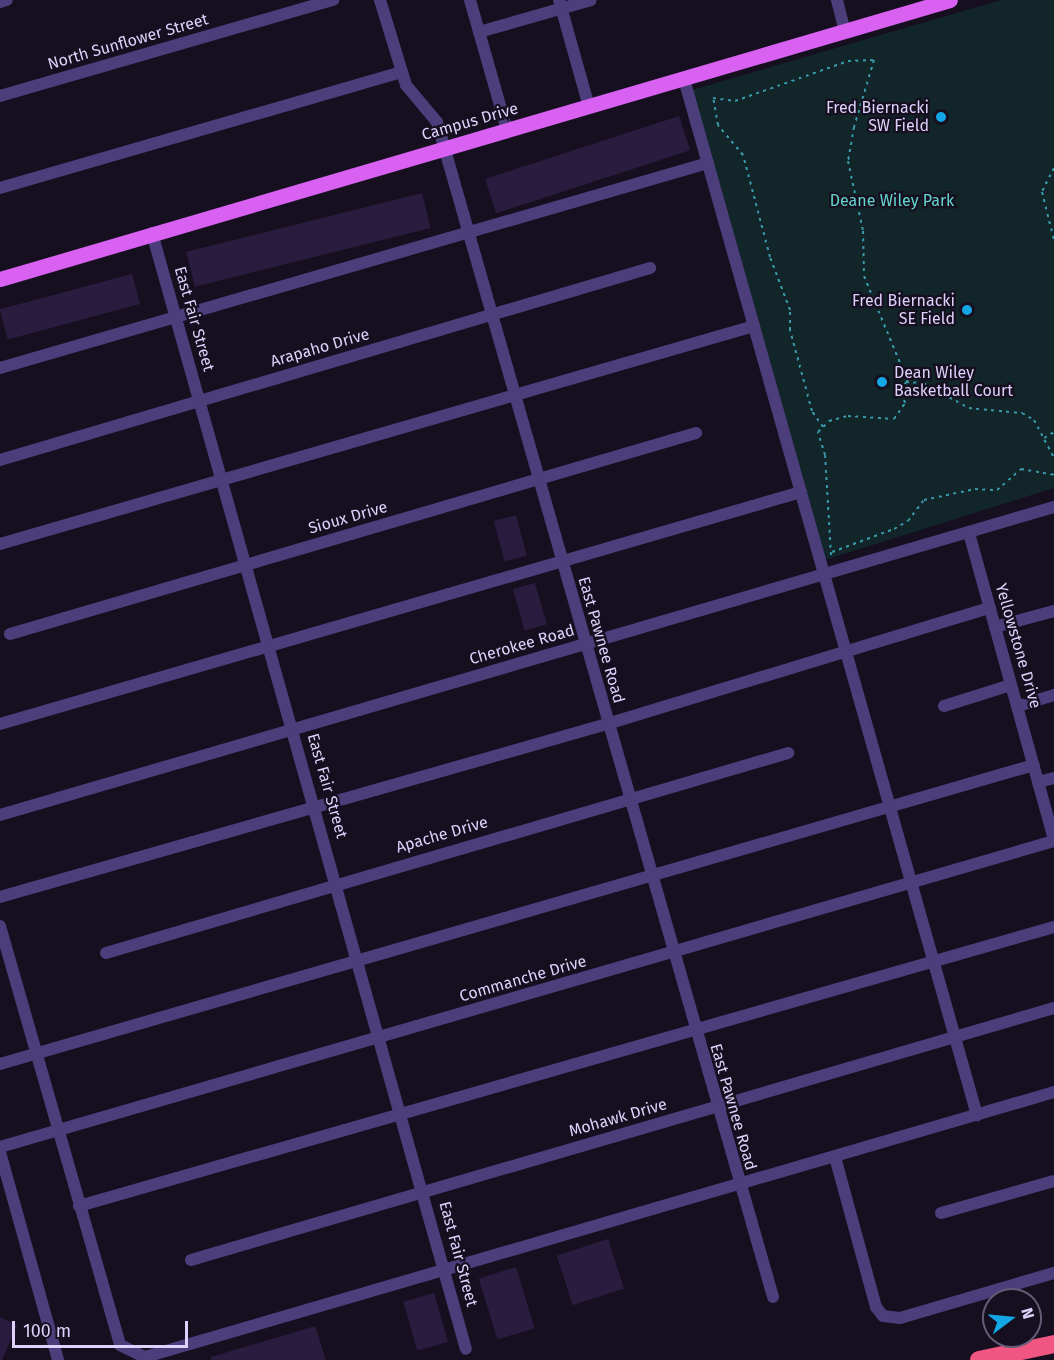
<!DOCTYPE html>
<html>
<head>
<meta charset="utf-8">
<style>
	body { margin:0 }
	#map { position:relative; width:1054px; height:1360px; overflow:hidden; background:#150f20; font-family:"Fira Sans",sans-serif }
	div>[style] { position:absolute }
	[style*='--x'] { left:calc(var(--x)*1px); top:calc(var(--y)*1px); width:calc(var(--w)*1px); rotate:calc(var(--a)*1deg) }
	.green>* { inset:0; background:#122529 }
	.building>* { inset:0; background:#2a1c3f; transform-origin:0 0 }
	.path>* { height:2px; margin-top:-1px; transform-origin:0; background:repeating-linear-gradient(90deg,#3899a9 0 3px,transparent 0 7.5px) }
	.minor>* { height:12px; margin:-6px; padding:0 6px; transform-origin:6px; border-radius:6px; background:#4c3d7b }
	.major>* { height:15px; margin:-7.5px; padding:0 7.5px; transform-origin:7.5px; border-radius:7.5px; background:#d861f2 }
	.highway>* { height:18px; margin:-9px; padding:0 9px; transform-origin:9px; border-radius:9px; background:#f15682 }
	.dots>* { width:16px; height:16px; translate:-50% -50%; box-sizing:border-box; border:3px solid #150f20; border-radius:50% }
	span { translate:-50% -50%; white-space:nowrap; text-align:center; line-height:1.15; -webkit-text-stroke:4.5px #150f20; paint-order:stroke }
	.street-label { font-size:16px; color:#ded1fb }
	.poi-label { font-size:16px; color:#ded1fb }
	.right { translate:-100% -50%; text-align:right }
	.left { translate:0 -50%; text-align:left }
	.park-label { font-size:16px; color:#63d5cf }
	.north { position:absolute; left:982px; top:1288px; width:60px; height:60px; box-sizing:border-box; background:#150f20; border:2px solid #655d78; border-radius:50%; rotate:74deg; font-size:16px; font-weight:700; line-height:24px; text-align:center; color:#ded1fb }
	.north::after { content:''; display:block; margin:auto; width:21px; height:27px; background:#13a7e6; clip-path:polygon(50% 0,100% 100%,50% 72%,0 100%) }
	.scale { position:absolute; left:12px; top:1321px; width:176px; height:27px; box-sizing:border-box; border:3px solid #ded1fb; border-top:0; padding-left:8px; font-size:18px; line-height:21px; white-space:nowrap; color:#ded1fb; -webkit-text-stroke:4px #150f20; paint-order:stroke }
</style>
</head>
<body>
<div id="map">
	<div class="green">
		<div style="clip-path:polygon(1001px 0,1054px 0,1054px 488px,815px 563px,796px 500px,804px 492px,692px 90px)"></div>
	</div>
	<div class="building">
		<div style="left:679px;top:116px;width:36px;height:204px;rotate:72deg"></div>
		<div style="left:422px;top:193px;width:36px;height:243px;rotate:76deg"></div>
		<div style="left:132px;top:274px;width:31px;height:137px;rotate:75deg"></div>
		<div style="left:516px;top:515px;width:42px;height:23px;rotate:75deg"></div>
		<div style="left:535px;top:583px;width:43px;height:23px;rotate:74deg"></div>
		<div style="left:608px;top:1239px;width:52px;height:54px;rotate:72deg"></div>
		<div style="left:516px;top:1267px;width:64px;height:39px;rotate:73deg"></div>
		<div style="left:434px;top:1293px;width:51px;height:32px;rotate:74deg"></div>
		<div style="clip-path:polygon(0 1317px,17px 1325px,2px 1360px,0 1360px)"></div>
		<div style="clip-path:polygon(315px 1326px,326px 1360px,211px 1360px,211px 1357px)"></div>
	</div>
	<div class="path">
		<div style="--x:1054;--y:168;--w:27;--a:117"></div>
		<div style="--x:1042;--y:192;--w:49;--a:76"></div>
		<div style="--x:823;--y:427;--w:19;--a:-125"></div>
		<div style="--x:812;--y:411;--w:84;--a:-105.2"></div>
		<div style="--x:790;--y:330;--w:20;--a:-90"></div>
		<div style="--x:790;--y:310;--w:57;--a:-110.7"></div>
		<div style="--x:770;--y:257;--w:106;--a:-104.8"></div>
		<div style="--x:743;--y:155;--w:39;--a:-130"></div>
		<div style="--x:718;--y:125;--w:27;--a:-100"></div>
		<div style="--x:713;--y:98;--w:22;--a:8"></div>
		<div style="--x:735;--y:101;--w:120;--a:-19.5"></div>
		<div style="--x:848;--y:61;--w:26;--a:-2"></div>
		<div style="--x:874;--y:60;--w:70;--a:106.6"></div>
		<div style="--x:854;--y:127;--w:35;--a:100"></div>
		<div style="--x:848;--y:161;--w:72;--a:77.9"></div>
		<div style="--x:863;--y:231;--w:45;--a:88.7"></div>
		<div style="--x:864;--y:276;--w:115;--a:67.5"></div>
		<div style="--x:1044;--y:438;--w:12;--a:-31"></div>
		<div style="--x:832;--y:552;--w:66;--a:-20.4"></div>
		<div style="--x:894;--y:529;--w:16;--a:-30"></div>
		<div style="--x:908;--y:521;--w:26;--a:-53"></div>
		<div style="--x:924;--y:500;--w:52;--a:-12.2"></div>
		<div style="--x:975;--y:489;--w:22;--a:3"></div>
		<div style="--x:997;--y:490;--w:32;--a:-41"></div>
		<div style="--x:1021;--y:469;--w:34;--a:10"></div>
		<div style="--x:831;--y:555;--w:100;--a:-93.4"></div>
		<div style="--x:825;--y:455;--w:24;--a:-107"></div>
		<div style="--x:818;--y:432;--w:16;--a:-45"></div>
		<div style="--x:829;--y:421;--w:20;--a:-15"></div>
		<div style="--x:848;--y:416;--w:46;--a:3.7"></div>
		<div style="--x:894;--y:419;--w:19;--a:-55"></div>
		<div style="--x:905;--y:403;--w:12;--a:-104"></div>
		<div style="--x:902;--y:391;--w:10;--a:-66"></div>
		<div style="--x:906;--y:382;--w:17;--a:3"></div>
		<div style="--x:923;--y:383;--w:52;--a:28.5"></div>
		<div style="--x:969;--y:408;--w:53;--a:5.4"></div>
		<div style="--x:1022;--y:413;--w:14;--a:30"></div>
		<div style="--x:1034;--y:420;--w:43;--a:62.2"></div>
	</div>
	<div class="minor">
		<div style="--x:380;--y:0;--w:89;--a:73"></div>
		<div style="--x:406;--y:85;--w:48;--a:50"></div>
		<div style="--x:437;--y:122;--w:1222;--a:74.04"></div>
		<div style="--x:470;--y:0;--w:135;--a:74.1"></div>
		<div style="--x:559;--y:0;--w:111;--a:74.3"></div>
		<div style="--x:837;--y:0;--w:32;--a:76"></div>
		<div style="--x:0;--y:2;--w:7;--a:-16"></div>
		<div style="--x:479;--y:32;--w:116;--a:-15.9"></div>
		<div style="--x:684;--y:79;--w:1077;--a:74.21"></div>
		<div style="--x:0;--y:96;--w:347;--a:-16.1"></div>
		<div style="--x:0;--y:188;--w:418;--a:-16.1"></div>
		<div style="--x:152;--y:233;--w:1159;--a:74.29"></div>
		<div style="--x:0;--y:368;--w:737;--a:-16.15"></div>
		<div style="--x:0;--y:460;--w:678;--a:-16.46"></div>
		<div style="--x:969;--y:533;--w:318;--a:74.5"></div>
		<div style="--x:0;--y:544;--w:785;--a:-16.13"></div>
		<div style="--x:995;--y:627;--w:61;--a:-15.2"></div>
		<div style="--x:10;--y:634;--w:715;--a:-16.33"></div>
		<div style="--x:944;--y:706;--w:70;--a:-17.4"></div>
		<div style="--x:1018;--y:706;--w:38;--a:-17"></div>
		<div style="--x:0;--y:724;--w:834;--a:-16.15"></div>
		<div style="--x:1038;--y:782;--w:16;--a:-14"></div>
		<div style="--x:0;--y:815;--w:1098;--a:-16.29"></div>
		<div style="--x:0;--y:897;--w:631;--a:-15.91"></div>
		<div style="--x:607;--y:724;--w:400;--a:-16.9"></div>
		<div style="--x:0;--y:926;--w:436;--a:74"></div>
		<div style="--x:120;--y:1345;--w:28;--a:26"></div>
		<div style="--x:145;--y:1357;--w:947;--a:-16.25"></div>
		<div style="--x:106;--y:953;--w:711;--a:-16.34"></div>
		<div style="--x:0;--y:1064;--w:1076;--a:-16.13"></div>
		<div style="--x:0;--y:1147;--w:1098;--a:-16.19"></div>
		<div style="--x:0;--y:1152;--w:216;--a:74.4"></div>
		<div style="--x:835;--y:1157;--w:156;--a:74.7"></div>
		<div style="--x:876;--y:1307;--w:11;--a:52"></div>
		<div style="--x:883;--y:1316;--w:17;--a:7"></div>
		<div style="--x:900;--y:1318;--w:160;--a:-16.3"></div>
		<div style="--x:79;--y:1206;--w:1014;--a:-15.97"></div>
		<div style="--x:941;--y:1213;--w:117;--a:-15.8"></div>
		<div style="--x:191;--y:1260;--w:899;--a:-16.28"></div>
	</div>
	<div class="major">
		<div style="--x:0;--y:279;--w:990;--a:-16.37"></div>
	</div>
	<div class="highway">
		<div style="--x:979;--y:1360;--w:77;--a:-12"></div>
	</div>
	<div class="dots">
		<div style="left:941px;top:117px;background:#13a7e6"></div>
		<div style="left:967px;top:310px;background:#13a7e6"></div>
		<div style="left:882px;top:382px;background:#13a7e6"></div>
	</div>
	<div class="street-label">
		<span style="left:128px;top:42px;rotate:-16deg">North Sunflower Street</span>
		<span style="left:470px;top:122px;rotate:-16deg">Campus Drive</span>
		<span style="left:194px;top:319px;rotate:74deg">East Fair Street</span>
		<span style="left:320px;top:348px;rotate:-16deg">Arapaho Drive</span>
		<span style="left:348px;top:518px;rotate:-16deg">Sioux Drive</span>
		<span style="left:601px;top:640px;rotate:74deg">East Pawnee Road</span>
		<span style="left:522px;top:645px;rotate:-16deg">Cherokee Road</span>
		<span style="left:1018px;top:646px;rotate:74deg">Yellowstone Drive</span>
		<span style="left:327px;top:786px;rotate:74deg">East Fair Street</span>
		<span style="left:442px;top:835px;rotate:-16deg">Apache Drive</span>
		<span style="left:523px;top:979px;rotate:-16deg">Commanche Drive</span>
		<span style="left:733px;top:1107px;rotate:74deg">East Pawnee Road</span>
		<span style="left:618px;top:1118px;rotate:-16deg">Mohawk Drive</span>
		<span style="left:458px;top:1254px;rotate:75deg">East Fair Street</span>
	</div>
	<div class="poi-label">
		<span class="right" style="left:929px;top:117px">Fred Biernacki<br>SW Field</span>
		<span class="right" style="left:955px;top:310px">Fred Biernacki<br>SE Field</span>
		<span class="left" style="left:894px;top:382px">Dean Wiley<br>Basketball Court</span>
	</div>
	<div class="park-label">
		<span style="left:892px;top:201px">Deane Wiley Park</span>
	</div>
	<div class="north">N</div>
	<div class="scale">100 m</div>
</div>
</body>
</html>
